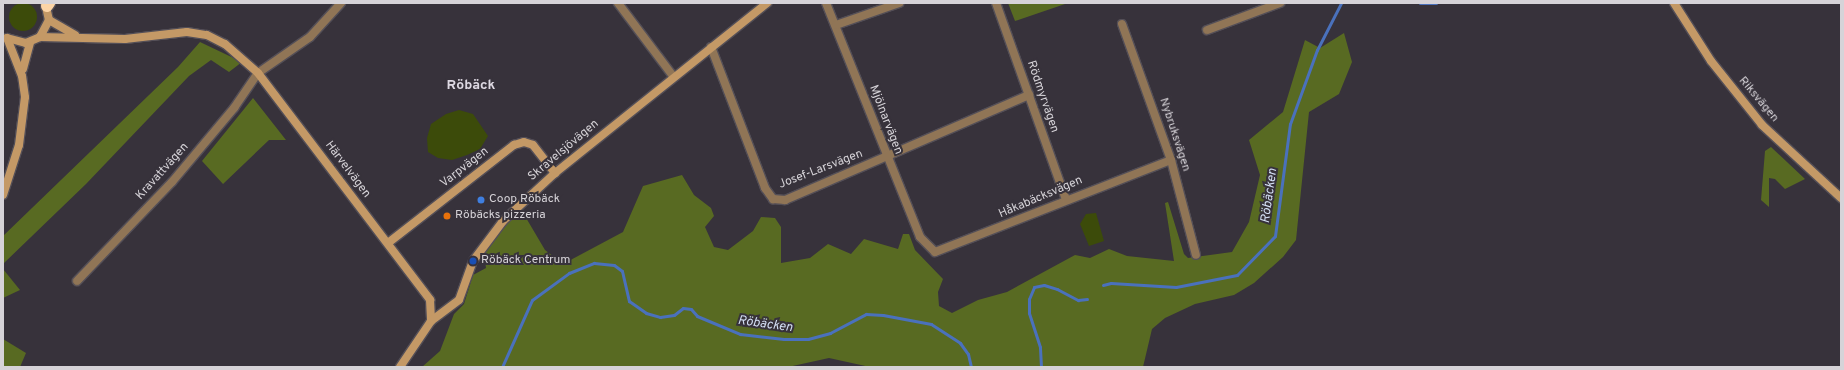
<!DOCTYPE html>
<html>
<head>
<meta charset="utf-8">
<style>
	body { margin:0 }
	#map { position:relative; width:1844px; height:370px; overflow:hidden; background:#37323b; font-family:Overpass,sans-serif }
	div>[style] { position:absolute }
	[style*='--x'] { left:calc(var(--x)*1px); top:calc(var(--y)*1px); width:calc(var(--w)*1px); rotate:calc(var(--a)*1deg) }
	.green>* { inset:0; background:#3c4b0a }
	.round { border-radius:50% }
	.forest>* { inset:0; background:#586a22 }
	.stream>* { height:3px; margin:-1.5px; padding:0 1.5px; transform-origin:1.5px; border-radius:1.5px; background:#4a71bc }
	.roads { filter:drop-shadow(1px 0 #544f57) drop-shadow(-1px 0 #544f57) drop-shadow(0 1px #544f57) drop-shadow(0 -1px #544f57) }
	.street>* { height:8px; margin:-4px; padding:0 4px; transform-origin:4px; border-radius:4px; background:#907556 }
	.secondary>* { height:8px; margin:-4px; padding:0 4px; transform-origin:4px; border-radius:4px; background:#c49966 }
	.highway>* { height:12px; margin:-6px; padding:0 6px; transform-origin:6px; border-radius:6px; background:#fcd4a6 }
	.dots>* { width:11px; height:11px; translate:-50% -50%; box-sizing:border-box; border:2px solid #37323b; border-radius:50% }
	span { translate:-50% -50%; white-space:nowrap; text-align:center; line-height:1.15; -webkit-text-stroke:4px #37323b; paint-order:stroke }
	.street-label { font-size:12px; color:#d6d3d8 }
	.poi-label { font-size:12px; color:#d6d3d8 }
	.left { translate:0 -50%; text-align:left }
	.water-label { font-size:13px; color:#d4dff4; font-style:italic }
	.quarter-label { font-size:14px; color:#ded9e3; font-weight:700 }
	.frame { position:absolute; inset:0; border:4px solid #d6d3d8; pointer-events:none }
</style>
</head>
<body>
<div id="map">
	<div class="green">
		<div class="round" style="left:9px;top:3px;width:28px;height:28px"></div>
		<div style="clip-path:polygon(459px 110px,473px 114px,488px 136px,480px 149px,467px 155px,452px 160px,438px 158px,428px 152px,427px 138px,431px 124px,446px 114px)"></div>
		<div style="clip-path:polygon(1096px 213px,1104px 241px,1089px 246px,1080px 224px,1086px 214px)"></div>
	</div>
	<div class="forest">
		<div style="clip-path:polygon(1008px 3px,1068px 3px,1015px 21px)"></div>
		<div style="clip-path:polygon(1344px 33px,1352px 62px,1339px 94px,1309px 112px,1296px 240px,1283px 257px,1254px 283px,1234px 295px,1195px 304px,1165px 318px,1152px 329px,1143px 367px,870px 367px,829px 358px,788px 367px,422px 367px,440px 351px,454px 314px,464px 304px,473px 275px,486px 268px,484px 253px,504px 225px,522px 211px,545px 250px,563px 264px,623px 232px,643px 186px,682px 175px,694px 195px,711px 208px,714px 216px,705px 227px,714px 247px,728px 250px,753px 231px,761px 217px,775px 218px,781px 227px,781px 263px,810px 258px,828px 244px,851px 254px,864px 239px,898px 249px,903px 234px,909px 234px,915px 250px,943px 279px,938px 292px,939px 306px,952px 313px,978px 300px,1007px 292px,1075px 255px,1090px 258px,1109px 249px,1127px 256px,1174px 261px,1165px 203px,1168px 202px,1184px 254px,1188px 258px,1232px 252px,1249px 222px,1260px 175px,1249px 140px,1283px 112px,1305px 40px,1320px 48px)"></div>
		<div style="clip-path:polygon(200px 42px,242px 62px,229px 72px,211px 60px,189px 76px,86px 184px,3px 264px,3px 236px,178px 67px)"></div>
		<div style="clip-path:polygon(253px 98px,286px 140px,269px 140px,223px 184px,202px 161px)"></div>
		<div style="clip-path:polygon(1771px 147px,1805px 179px,1785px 189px,1775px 179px,1769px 178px,1769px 207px,1761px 200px,1765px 151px)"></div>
		<div style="clip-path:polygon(3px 269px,20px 290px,3px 298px)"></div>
		<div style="clip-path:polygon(3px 339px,26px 353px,20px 367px,3px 367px)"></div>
	</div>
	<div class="stream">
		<div style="--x:1420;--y:3;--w:16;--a:0"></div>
		<div style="--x:1103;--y:285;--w:8;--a:-14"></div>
		<div style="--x:1111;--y:283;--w:65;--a:3.5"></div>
		<div style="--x:1176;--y:287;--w:62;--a:-11.1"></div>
		<div style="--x:1237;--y:275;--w:54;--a:-45.7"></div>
		<div style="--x:1275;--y:236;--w:113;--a:-82.4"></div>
		<div style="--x:1290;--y:124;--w:79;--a:-70"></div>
		<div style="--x:1317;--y:50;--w:53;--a:-62.9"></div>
		<div style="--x:502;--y:367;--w:73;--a:-65.9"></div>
		<div style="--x:532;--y:300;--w:46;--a:-36.1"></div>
		<div style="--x:569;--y:273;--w:27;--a:-22"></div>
		<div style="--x:594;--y:263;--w:20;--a:6"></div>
		<div style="--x:614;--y:265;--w:10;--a:37"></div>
		<div style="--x:622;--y:271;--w:31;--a:77"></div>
		<div style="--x:629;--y:301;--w:21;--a:35"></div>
		<div style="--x:646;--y:313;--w:15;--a:16"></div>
		<div style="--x:660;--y:317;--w:14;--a:-8"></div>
		<div style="--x:674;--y:315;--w:11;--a:-38"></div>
		<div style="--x:683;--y:308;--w:8;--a:7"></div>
		<div style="--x:691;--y:309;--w:9;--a:49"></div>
		<div style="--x:697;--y:316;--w:47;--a:22.7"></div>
		<div style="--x:740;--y:334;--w:44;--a:6.5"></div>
		<div style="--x:784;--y:339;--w:24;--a:0"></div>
		<div style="--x:808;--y:339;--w:23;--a:-15"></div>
		<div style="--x:830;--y:333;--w:41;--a:-27.8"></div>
		<div style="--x:866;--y:314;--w:17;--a:3"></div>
		<div style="--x:883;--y:315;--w:49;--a:10.6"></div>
		<div style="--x:931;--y:324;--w:35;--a:33"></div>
		<div style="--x:960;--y:343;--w:14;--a:54"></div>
		<div style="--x:968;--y:354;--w:13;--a:77"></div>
		<div style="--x:1041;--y:367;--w:20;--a:-93"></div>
		<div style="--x:1040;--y:347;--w:36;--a:-108"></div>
		<div style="--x:1029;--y:313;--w:14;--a:-90"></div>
		<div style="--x:1029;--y:299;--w:13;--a:-67"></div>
		<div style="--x:1034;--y:287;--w:10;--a:-11"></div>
		<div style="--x:1044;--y:285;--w:14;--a:17"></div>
		<div style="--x:1057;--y:289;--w:24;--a:28"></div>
		<div style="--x:1078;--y:300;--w:9;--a:-6"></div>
	</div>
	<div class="roads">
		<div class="street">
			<div style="--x:618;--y:3;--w:91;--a:53"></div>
			<div style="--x:826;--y:3;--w:252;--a:68.1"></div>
			<div style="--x:920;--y:237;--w:21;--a:45"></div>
			<div style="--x:935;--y:252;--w:253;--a:-21.3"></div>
			<div style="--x:996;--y:3;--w:209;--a:70.4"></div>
			<div style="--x:1122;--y:24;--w:145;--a:70.2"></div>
			<div style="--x:1171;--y:160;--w:98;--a:75.3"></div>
			<div style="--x:836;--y:25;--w:67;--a:-19.2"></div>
			<div style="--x:1207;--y:30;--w:78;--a:-20.3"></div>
			<div style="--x:711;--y:47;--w:151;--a:69"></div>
			<div style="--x:765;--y:188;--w:14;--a:54"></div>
			<div style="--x:773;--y:199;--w:12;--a:5"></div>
			<div style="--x:785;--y:200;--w:266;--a:-23.3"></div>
			<div style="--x:77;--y:281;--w:137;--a:-46.2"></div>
			<div style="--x:172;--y:182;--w:97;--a:-50"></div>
			<div style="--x:234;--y:108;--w:42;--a:-55.6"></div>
			<div style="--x:258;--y:73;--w:63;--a:-34.7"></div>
			<div style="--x:310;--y:37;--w:46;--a:-47.6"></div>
		</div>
		<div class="secondary">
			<div style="--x:1674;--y:3;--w:69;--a:57.5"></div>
			<div style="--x:1711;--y:61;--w:82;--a:51.4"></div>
			<div style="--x:1762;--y:125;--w:108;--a:42.7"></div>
			<div style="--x:49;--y:20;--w:30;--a:30"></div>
			<div style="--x:40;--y:37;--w:85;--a:1.3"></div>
			<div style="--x:125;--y:39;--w:62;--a:-6.4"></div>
			<div style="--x:187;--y:32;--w:20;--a:9"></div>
			<div style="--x:207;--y:35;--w:20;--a:27"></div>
			<div style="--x:225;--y:44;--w:44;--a:41.3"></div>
			<div style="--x:258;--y:73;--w:285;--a:52.8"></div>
			<div style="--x:430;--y:300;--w:21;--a:87"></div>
			<div style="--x:7;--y:38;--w:20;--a:15"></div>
			<div style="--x:26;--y:43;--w:15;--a:-23"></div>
			<div style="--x:40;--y:37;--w:19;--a:-62"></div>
			<div style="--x:49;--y:20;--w:17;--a:-103"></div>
			<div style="--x:23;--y:69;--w:28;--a:-75"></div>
			<div style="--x:3;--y:195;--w:52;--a:-72.3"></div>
			<div style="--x:19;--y:145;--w:48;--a:-82.9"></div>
			<div style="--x:25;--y:97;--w:21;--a:-98"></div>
			<div style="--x:22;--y:76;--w:41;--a:-111.5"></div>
			<div style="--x:388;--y:243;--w:160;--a:-37.9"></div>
			<div style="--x:514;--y:145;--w:10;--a:-17"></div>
			<div style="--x:524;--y:142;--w:9;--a:18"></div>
			<div style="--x:533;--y:145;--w:36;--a:52"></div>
			<div style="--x:400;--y:367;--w:55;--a:-56"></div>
			<div style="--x:431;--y:321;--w:35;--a:-37"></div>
			<div style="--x:459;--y:300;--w:41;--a:-70.3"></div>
			<div style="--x:473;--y:261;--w:50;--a:-53.1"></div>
			<div style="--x:503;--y:221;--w:71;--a:-42.7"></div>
			<div style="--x:555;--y:173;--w:272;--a:-38.7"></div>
		</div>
		<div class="highway">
			<div style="--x:47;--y:6;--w:4;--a:-56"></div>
		</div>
	</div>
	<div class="dots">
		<div style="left:481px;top:200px;background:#3f7fe0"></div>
		<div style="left:447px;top:216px;background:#e8710a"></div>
		<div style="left:473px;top:261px;background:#1a4fb4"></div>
	</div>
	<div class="street-label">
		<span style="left:1042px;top:97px;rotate:71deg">Rödmyrvägen</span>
		<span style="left:1758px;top:100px;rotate:50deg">Riksvägen</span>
		<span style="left:885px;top:120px;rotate:69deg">Mjölnarvägen</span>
		<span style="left:1174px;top:135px;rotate:72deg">Nybruksvägen</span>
		<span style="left:564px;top:151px;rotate:-40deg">Skravelsjövägen</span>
		<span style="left:465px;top:168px;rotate:-38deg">Varpvägen</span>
		<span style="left:347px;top:170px;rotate:53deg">Härvelvägen</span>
		<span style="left:821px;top:170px;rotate:-21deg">Josef-Larsvägen</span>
		<span style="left:163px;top:172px;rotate:-48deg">Kravattvägen</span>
		<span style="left:1041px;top:198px;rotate:-23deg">Håkabäcksvägen</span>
	</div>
	<div class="poi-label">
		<span class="left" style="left:489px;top:200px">Coop Röbäck</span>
		<span class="left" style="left:455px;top:216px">Röbäcks pizzeria</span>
		<span class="left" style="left:481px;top:261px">Röbäck Centrum</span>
	</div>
	<div class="water-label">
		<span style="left:1270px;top:196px;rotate:-82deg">Röbäcken</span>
		<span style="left:765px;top:325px;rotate:8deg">Röbäcken</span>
	</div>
	<div class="quarter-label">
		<span style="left:471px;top:86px">Röbäck</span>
	</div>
	<div class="frame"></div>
</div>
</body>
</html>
